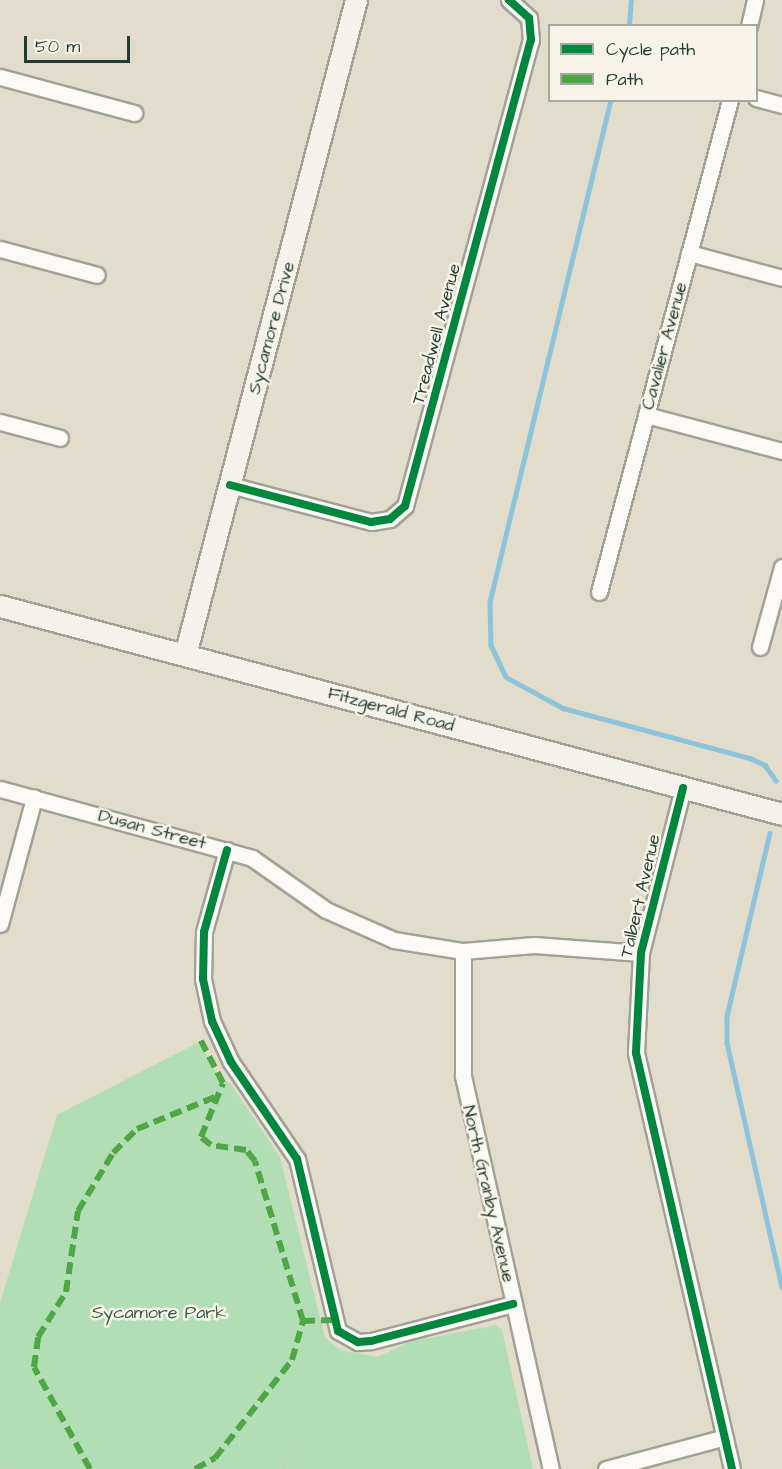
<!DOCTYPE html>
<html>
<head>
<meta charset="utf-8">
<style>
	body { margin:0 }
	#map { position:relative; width:782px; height:1469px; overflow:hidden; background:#e2dcca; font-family:"Architects Daughter",sans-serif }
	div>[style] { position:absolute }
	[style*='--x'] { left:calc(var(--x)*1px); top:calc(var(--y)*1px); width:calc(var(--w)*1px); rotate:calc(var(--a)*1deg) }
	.green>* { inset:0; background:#b2deb5 }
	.stream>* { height:4.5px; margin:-2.25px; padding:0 2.25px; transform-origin:2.25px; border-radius:2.25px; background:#8dc4dc }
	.path>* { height:2px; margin-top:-1px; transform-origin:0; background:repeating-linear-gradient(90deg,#c8c9c4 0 4.5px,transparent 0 9px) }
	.roads { filter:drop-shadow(2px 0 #a1a196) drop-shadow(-2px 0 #a1a196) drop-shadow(0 2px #a1a196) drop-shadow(0 -2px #a1a196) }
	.street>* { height:15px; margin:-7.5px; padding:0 7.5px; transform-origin:7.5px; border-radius:7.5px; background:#fbfaf7 }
	.secondary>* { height:21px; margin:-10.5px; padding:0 10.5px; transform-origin:10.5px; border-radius:10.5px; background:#f5f1ec }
	.quiet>* { height:6px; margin-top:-3px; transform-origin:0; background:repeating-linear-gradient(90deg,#4fa644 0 12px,transparent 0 18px) }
	.cycleway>* { height:8px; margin:-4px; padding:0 4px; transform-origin:4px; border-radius:4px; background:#00873e }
	span { translate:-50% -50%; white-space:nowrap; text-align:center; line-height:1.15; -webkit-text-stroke:5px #f7f3e8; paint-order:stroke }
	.street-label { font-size:18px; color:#1f3d34 }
	.park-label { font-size:18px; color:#345e4a }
	.legend { position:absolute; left:548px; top:24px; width:210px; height:78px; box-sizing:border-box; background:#f7f3e8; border:2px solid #a1aaa0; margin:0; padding:8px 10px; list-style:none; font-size:18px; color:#1f3d34 }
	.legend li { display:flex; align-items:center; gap:12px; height:30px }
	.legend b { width:30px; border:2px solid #a1aaa0 }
	.scale { position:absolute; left:24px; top:36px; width:106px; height:27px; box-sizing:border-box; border:3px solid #1f3d34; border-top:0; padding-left:8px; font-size:18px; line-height:21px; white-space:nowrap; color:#1f3d34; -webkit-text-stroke:4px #f7f3e8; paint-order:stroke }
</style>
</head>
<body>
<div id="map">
	<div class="green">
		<div style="clip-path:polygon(199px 1042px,220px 1079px,230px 1083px,280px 1157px,325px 1338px,341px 1350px,377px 1357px,409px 1342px,496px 1325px,502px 1330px,533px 1469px,0 1469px,0 1303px,57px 1115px)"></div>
	</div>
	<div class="stream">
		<div style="--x:629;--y:26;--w:26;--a:-86"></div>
		<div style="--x:611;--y:100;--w:516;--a:103.55"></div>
		<div style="--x:490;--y:602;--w:43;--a:88.7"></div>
		<div style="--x:491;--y:645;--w:35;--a:65"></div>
		<div style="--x:506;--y:677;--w:65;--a:28.5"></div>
		<div style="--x:563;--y:708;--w:194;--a:15"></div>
		<div style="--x:750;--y:758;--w:17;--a:25"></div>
		<div style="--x:765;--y:765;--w:19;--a:55"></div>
		<div style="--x:770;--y:833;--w:188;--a:103.2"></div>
		<div style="--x:727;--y:1016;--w:27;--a:90"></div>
		<div style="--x:727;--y:1043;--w:250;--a:77.3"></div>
	</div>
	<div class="path">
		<div style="--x:235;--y:1435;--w:34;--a:82"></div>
		<div style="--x:0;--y:1463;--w:17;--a:21"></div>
		<div style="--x:283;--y:1469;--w:28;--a:-67"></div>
		<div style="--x:294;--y:1443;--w:28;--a:69"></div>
	</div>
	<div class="roads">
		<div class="street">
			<div style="--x:749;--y:26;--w:27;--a:-77"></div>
			<div style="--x:0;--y:77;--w:139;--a:15"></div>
			<div style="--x:756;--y:98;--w:27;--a:15"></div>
			<div style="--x:0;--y:249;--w:100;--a:15"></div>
			<div style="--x:689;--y:253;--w:96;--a:15"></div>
			<div style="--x:646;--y:415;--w:141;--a:14.8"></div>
			<div style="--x:0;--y:422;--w:62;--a:14.9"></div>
			<div style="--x:230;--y:485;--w:146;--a:14.7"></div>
			<div style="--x:371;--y:522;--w:19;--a:-9"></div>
			<div style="--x:390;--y:519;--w:20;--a:-41"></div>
			<div style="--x:405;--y:506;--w:483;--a:-74.9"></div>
			<div style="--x:531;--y:40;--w:22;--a:-95"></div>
			<div style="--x:529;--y:18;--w:27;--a:-138"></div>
			<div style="--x:599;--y:592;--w:509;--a:-75.09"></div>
			<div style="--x:760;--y:647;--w:83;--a:-74.6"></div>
			<div style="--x:683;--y:788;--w:170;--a:104.3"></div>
			<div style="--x:641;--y:953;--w:100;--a:92.9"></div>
			<div style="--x:636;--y:1053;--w:427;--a:77"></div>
			<div style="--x:0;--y:789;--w:261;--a:15.3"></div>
			<div style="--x:252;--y:858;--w:90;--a:35.1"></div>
			<div style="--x:326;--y:910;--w:74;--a:23.8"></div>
			<div style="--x:394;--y:940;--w:70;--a:9.1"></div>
			<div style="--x:463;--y:951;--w:71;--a:-4.8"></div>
			<div style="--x:534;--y:945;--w:107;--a:4.3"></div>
			<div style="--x:227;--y:850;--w:85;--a:105.7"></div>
			<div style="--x:204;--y:932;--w:47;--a:91.2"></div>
			<div style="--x:203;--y:979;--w:43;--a:77.9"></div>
			<div style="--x:212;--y:1021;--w:45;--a:65.1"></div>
			<div style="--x:231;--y:1062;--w:117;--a:55.8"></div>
			<div style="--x:297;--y:1159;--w:177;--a:76.6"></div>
			<div style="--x:338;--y:1331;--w:23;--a:29"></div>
			<div style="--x:358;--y:1342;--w:13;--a:-4"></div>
			<div style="--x:371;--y:1341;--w:147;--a:-14.6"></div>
			<div style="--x:0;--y:924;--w:131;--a:-74.9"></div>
			<div style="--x:463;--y:951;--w:125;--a:90"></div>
			<div style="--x:463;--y:1076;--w:403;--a:77.4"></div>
			<div style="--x:606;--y:1469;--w:120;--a:-15"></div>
		</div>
		<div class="secondary">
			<div style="--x:0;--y:606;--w:809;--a:14.89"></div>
			<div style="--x:185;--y:655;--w:677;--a:-75.37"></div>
		</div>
	</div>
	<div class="quiet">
		<div style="--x:303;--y:1321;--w:29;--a:-2"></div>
		<div style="--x:90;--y:1469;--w:116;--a:-118.8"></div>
		<div style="--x:34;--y:1367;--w:30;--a:-82"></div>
		<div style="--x:38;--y:1337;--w:53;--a:-58.1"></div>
		<div style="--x:66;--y:1292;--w:82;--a:-81.6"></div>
		<div style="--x:78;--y:1211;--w:68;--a:-58.9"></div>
		<div style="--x:113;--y:1153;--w:34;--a:-45"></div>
		<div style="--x:137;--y:1129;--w:84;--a:-22.3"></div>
		<div style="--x:195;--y:1469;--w:23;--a:-29"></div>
		<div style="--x:215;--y:1458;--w:125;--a:-51.8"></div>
		<div style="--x:292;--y:1360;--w:41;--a:-74.2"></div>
		<div style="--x:303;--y:1321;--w:167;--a:-106.7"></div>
		<div style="--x:255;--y:1161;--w:14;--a:-129"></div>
		<div style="--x:246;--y:1150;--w:35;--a:-172"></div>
		<div style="--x:211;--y:1145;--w:13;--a:-141"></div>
		<div style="--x:201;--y:1137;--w:58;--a:-67.8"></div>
		<div style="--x:223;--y:1083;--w:52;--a:-117.6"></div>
	</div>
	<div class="cycleway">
		<div style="--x:230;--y:485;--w:146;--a:14.7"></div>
		<div style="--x:371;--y:522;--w:19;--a:-9"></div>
		<div style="--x:390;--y:519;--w:20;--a:-41"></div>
		<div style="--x:405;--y:506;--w:483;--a:-74.9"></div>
		<div style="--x:531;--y:40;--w:22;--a:-95"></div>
		<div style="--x:529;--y:18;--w:27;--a:-138"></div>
		<div style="--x:683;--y:788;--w:170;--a:104.3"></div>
		<div style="--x:641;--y:953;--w:100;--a:92.9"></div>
		<div style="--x:636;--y:1053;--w:427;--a:77"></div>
		<div style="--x:227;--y:850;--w:85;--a:105.7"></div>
		<div style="--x:204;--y:932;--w:47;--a:91.2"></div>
		<div style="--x:203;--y:979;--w:43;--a:77.9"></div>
		<div style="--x:212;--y:1021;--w:45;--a:65.1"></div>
		<div style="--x:231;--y:1062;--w:117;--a:55.8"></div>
		<div style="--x:297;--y:1159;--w:177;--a:76.6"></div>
		<div style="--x:338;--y:1331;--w:23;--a:29"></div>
		<div style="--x:358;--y:1342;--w:13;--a:-4"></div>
		<div style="--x:371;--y:1341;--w:147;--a:-14.6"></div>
	</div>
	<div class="street-label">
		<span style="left:272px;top:328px;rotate:-75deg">Sycamore Drive</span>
		<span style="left:437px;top:334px;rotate:-75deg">Treadwell Avenue</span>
		<span style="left:665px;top:346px;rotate:-75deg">Cavalier Avenue</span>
		<span style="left:391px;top:710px;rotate:15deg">Fitzgerald Road</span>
		<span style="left:152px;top:830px;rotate:15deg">Dusan Street</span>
		<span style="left:641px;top:896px;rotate:-77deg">Talbert Avenue</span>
		<span style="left:488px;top:1194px;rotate:77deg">North Granby Avenue</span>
	</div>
	<div class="park-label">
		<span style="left:159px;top:1313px">Sycamore Park</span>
	</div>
	<ul class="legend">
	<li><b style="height:8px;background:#00873e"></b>Cycle path</li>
	<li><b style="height:8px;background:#4fa644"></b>Path</li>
	</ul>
	<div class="scale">50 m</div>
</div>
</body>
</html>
